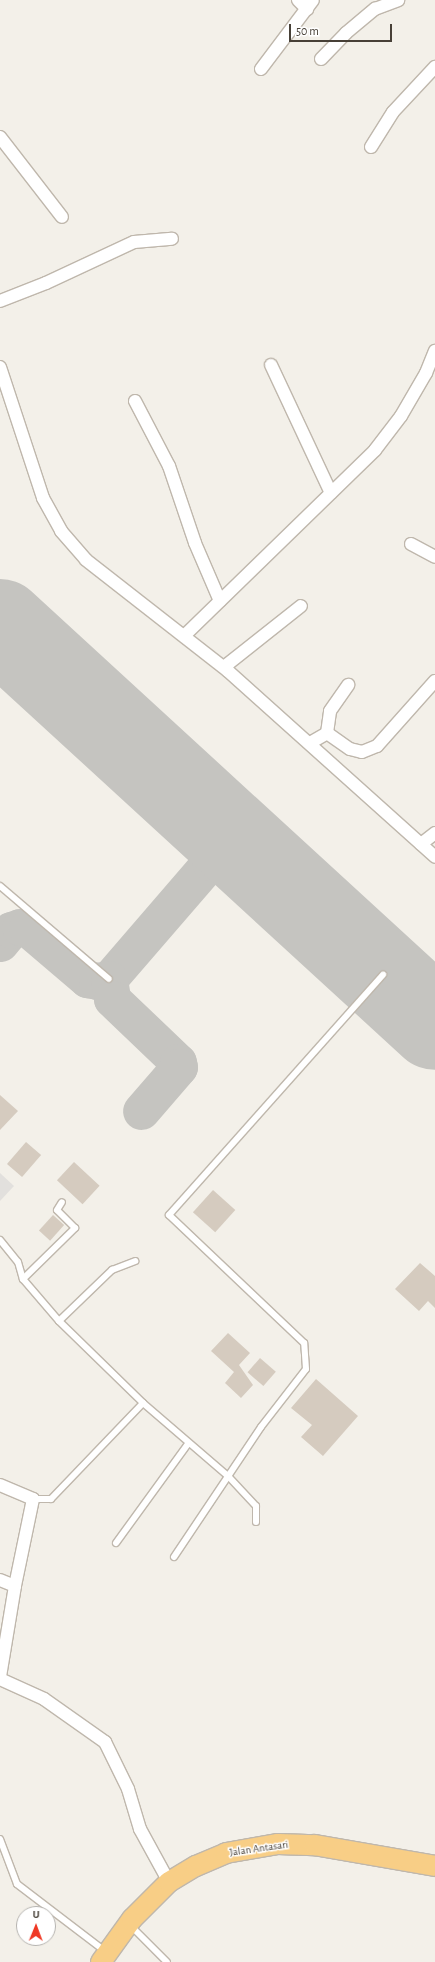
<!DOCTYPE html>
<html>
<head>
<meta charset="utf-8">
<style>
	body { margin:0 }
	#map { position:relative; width:435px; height:1962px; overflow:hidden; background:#f3f0e9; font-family:"Alegreya Sans",sans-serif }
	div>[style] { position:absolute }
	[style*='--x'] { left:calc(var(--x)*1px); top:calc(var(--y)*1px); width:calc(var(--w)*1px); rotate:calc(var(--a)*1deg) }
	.parking>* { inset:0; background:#e2e0dd }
	.taxiway>* { height:37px; margin:-18.5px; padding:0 18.5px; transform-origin:18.5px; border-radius:18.5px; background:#c5c4c0 }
	.runway>* { height:92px; margin:-46px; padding:0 46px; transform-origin:46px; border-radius:46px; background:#c5c4c0 }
	.building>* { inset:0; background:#d5cbbf; transform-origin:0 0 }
	.roads { filter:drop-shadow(1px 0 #bfb7ac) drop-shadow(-1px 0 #bfb7ac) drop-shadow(0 1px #bfb7ac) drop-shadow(0 -1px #bfb7ac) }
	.service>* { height:6px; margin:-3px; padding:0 3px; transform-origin:3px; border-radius:3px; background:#fff }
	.minor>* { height:12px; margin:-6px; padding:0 6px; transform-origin:6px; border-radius:6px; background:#fff }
	.trunk>* { height:20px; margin:-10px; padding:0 10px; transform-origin:10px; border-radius:10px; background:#f8ce86 }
	span { translate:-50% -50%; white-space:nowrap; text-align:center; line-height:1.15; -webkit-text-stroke:3px #fff; paint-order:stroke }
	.street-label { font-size:11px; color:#474037 }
	.north { position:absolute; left:16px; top:1906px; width:40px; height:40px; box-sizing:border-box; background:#fff; border:1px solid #b5b3af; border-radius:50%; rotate:1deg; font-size:11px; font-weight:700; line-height:16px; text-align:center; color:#474037 }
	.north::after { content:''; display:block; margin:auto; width:14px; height:18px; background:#ef3824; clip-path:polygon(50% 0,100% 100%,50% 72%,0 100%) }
	.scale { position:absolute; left:289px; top:24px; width:103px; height:18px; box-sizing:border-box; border:2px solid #474037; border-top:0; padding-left:5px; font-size:12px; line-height:14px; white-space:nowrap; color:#474037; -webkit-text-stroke:3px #fff; paint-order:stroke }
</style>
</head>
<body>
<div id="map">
	<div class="parking">
		<div style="clip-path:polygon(0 1173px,14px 1186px,0 1201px)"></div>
	</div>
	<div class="taxiway">
		<div style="--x:210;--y:862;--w:21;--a:-14"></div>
		<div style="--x:230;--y:857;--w:24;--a:2"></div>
		<div style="--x:0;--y:943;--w:17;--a:-50"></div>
		<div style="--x:11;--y:930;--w:9;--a:-18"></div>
		<div style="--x:20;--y:927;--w:7;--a:8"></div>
		<div style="--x:27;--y:928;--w:79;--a:40.4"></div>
		<div style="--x:87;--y:979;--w:10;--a:11"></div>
		<div style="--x:97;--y:981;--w:12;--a:-9"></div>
		<div style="--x:109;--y:979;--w:155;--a:-49.2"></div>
		<div style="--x:210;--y:862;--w:25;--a:-83"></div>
		<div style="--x:213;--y:837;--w:20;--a:-99"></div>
		<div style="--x:109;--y:979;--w:20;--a:81"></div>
		<div style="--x:112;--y:999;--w:91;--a:43.7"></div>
		<div style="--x:178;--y:1062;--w:5;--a:79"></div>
		<div style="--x:179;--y:1067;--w:58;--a:130.8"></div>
	</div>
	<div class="runway">
		<div style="--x:0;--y:625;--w:590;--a:42.53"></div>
	</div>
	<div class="building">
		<div style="clip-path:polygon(0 1095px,18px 1111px,0 1130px)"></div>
		<div style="left:26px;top:1142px;width:20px;height:29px;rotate:41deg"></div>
		<div style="left:74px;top:1162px;width:35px;height:25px;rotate:43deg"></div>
		<div style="left:213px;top:1190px;width:30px;height:30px;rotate:42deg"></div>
		<div style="left:53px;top:1215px;width:15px;height:21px;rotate:42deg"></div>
		<div style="clip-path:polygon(420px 1263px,435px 1276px,435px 1308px,428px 1301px,419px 1311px,395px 1289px)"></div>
		<div style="clip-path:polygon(228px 1333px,250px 1353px,239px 1365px,253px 1385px,241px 1398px,225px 1383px,234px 1372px,211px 1351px)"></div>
		<div style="left:260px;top:1358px;width:21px;height:19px;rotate:41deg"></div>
		<div style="clip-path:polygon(316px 1379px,358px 1416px,323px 1456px,301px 1437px,312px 1425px,291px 1408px)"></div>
	</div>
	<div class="roads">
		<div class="service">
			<div style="--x:0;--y:886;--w:143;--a:40.5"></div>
			<div style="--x:0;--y:1240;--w:28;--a:51"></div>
			<div style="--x:18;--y:1262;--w:18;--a:74"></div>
			<div style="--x:23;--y:1279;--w:55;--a:49.4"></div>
			<div style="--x:59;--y:1321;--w:117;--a:44.3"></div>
			<div style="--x:143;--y:1403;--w:112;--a:40.7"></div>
			<div style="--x:228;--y:1476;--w:41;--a:47"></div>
			<div style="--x:256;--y:1506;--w:16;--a:90"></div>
			<div style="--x:23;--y:1279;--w:73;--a:-44.4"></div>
			<div style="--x:75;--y:1228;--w:25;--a:-135"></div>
			<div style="--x:57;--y:1210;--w:9;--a:-58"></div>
			<div style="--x:59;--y:1321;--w:74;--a:-43.9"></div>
			<div style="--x:112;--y:1270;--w:25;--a:-21"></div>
			<div style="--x:33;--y:1499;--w:18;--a:0"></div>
			<div style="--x:51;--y:1499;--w:133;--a:-46.2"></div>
			<div style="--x:116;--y:1543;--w:122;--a:-54"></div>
			<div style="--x:174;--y:1557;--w:156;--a:-56.2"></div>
			<div style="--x:261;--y:1427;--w:73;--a:-52.2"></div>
			<div style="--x:306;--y:1369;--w:26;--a:-94"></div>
			<div style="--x:304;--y:1343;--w:186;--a:-136.5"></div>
			<div style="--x:169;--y:1215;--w:322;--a:-48.3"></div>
			<div style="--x:0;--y:1839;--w:48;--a:69.3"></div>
			<div style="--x:17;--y:1884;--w:111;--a:37.3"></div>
			<div style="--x:130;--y:1925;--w:52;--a:45"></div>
		</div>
		<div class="minor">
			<div style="--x:298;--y:0;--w:13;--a:45"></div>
			<div style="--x:321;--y:59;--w:36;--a:-46"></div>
			<div style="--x:346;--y:33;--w:38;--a:-40"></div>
			<div style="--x:375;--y:9;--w:25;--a:-21"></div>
			<div style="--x:261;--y:69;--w:86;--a:-53"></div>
			<div style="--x:0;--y:137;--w:101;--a:52.2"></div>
			<div style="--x:371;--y:147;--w:41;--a:-57.8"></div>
			<div style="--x:393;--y:112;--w:62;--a:-47"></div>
			<div style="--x:0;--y:301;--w:49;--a:-21.4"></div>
			<div style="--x:46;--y:283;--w:97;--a:-25"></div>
			<div style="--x:134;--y:242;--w:38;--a:-5"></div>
			<div style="--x:271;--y:365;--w:141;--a:64.9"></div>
			<div style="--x:0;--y:367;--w:138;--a:71.8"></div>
			<div style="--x:43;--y:498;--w:38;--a:61"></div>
			<div style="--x:61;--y:531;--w:38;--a:49"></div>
			<div style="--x:86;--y:560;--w:180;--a:38"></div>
			<div style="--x:228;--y:671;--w:278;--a:41.9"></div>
			<div style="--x:135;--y:401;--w:73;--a:62.4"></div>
			<div style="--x:169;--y:466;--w:81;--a:71.3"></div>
			<div style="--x:195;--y:543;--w:63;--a:66.7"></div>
			<div style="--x:411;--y:544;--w:27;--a:28"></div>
			<div style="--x:185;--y:635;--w:265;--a:-44.2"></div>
			<div style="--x:375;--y:450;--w:43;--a:-52.6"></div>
			<div style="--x:401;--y:416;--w:50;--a:-59.8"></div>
			<div style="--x:426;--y:373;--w:24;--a:-68"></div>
			<div style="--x:224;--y:667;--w:98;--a:-38.4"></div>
			<div style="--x:327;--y:733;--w:22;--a:-82"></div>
			<div style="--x:330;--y:711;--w:32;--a:-55"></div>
			<div style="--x:310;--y:743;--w:20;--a:-30"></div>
			<div style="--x:327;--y:733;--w:28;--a:35"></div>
			<div style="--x:350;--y:749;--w:12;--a:14"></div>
			<div style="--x:362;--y:752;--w:16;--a:-22"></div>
			<div style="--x:377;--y:746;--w:87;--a:-48.3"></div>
			<div style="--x:421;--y:844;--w:18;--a:-38"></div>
			<div style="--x:0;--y:1485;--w:36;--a:23"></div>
			<div style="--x:33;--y:1499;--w:89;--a:101.7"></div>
			<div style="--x:0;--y:1580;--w:16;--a:22"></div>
			<div style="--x:15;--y:1586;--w:92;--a:99.4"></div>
			<div style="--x:0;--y:1679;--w:48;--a:24.4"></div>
			<div style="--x:44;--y:1699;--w:75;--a:35.2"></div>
			<div style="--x:105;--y:1742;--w:52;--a:63.9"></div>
			<div style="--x:128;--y:1789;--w:42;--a:73.3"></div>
			<div style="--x:140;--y:1829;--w:60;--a:61.3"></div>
		</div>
		<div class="trunk">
			<div style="--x:101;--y:1962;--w:53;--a:-54.2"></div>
			<div style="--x:132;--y:1919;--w:52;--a:-45"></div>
			<div style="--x:169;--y:1882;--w:31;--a:-31"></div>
			<div style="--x:196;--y:1866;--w:33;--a:-23"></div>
			<div style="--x:226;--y:1853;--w:53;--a:-9.8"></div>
			<div style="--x:278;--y:1844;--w:37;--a:2"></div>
			<div style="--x:315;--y:1845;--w:122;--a:9.9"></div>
		</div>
	</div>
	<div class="street-label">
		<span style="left:259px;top:1849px;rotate:-8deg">Jalan Antasari</span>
	</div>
	<div class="north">U</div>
	<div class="scale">50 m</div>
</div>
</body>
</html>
